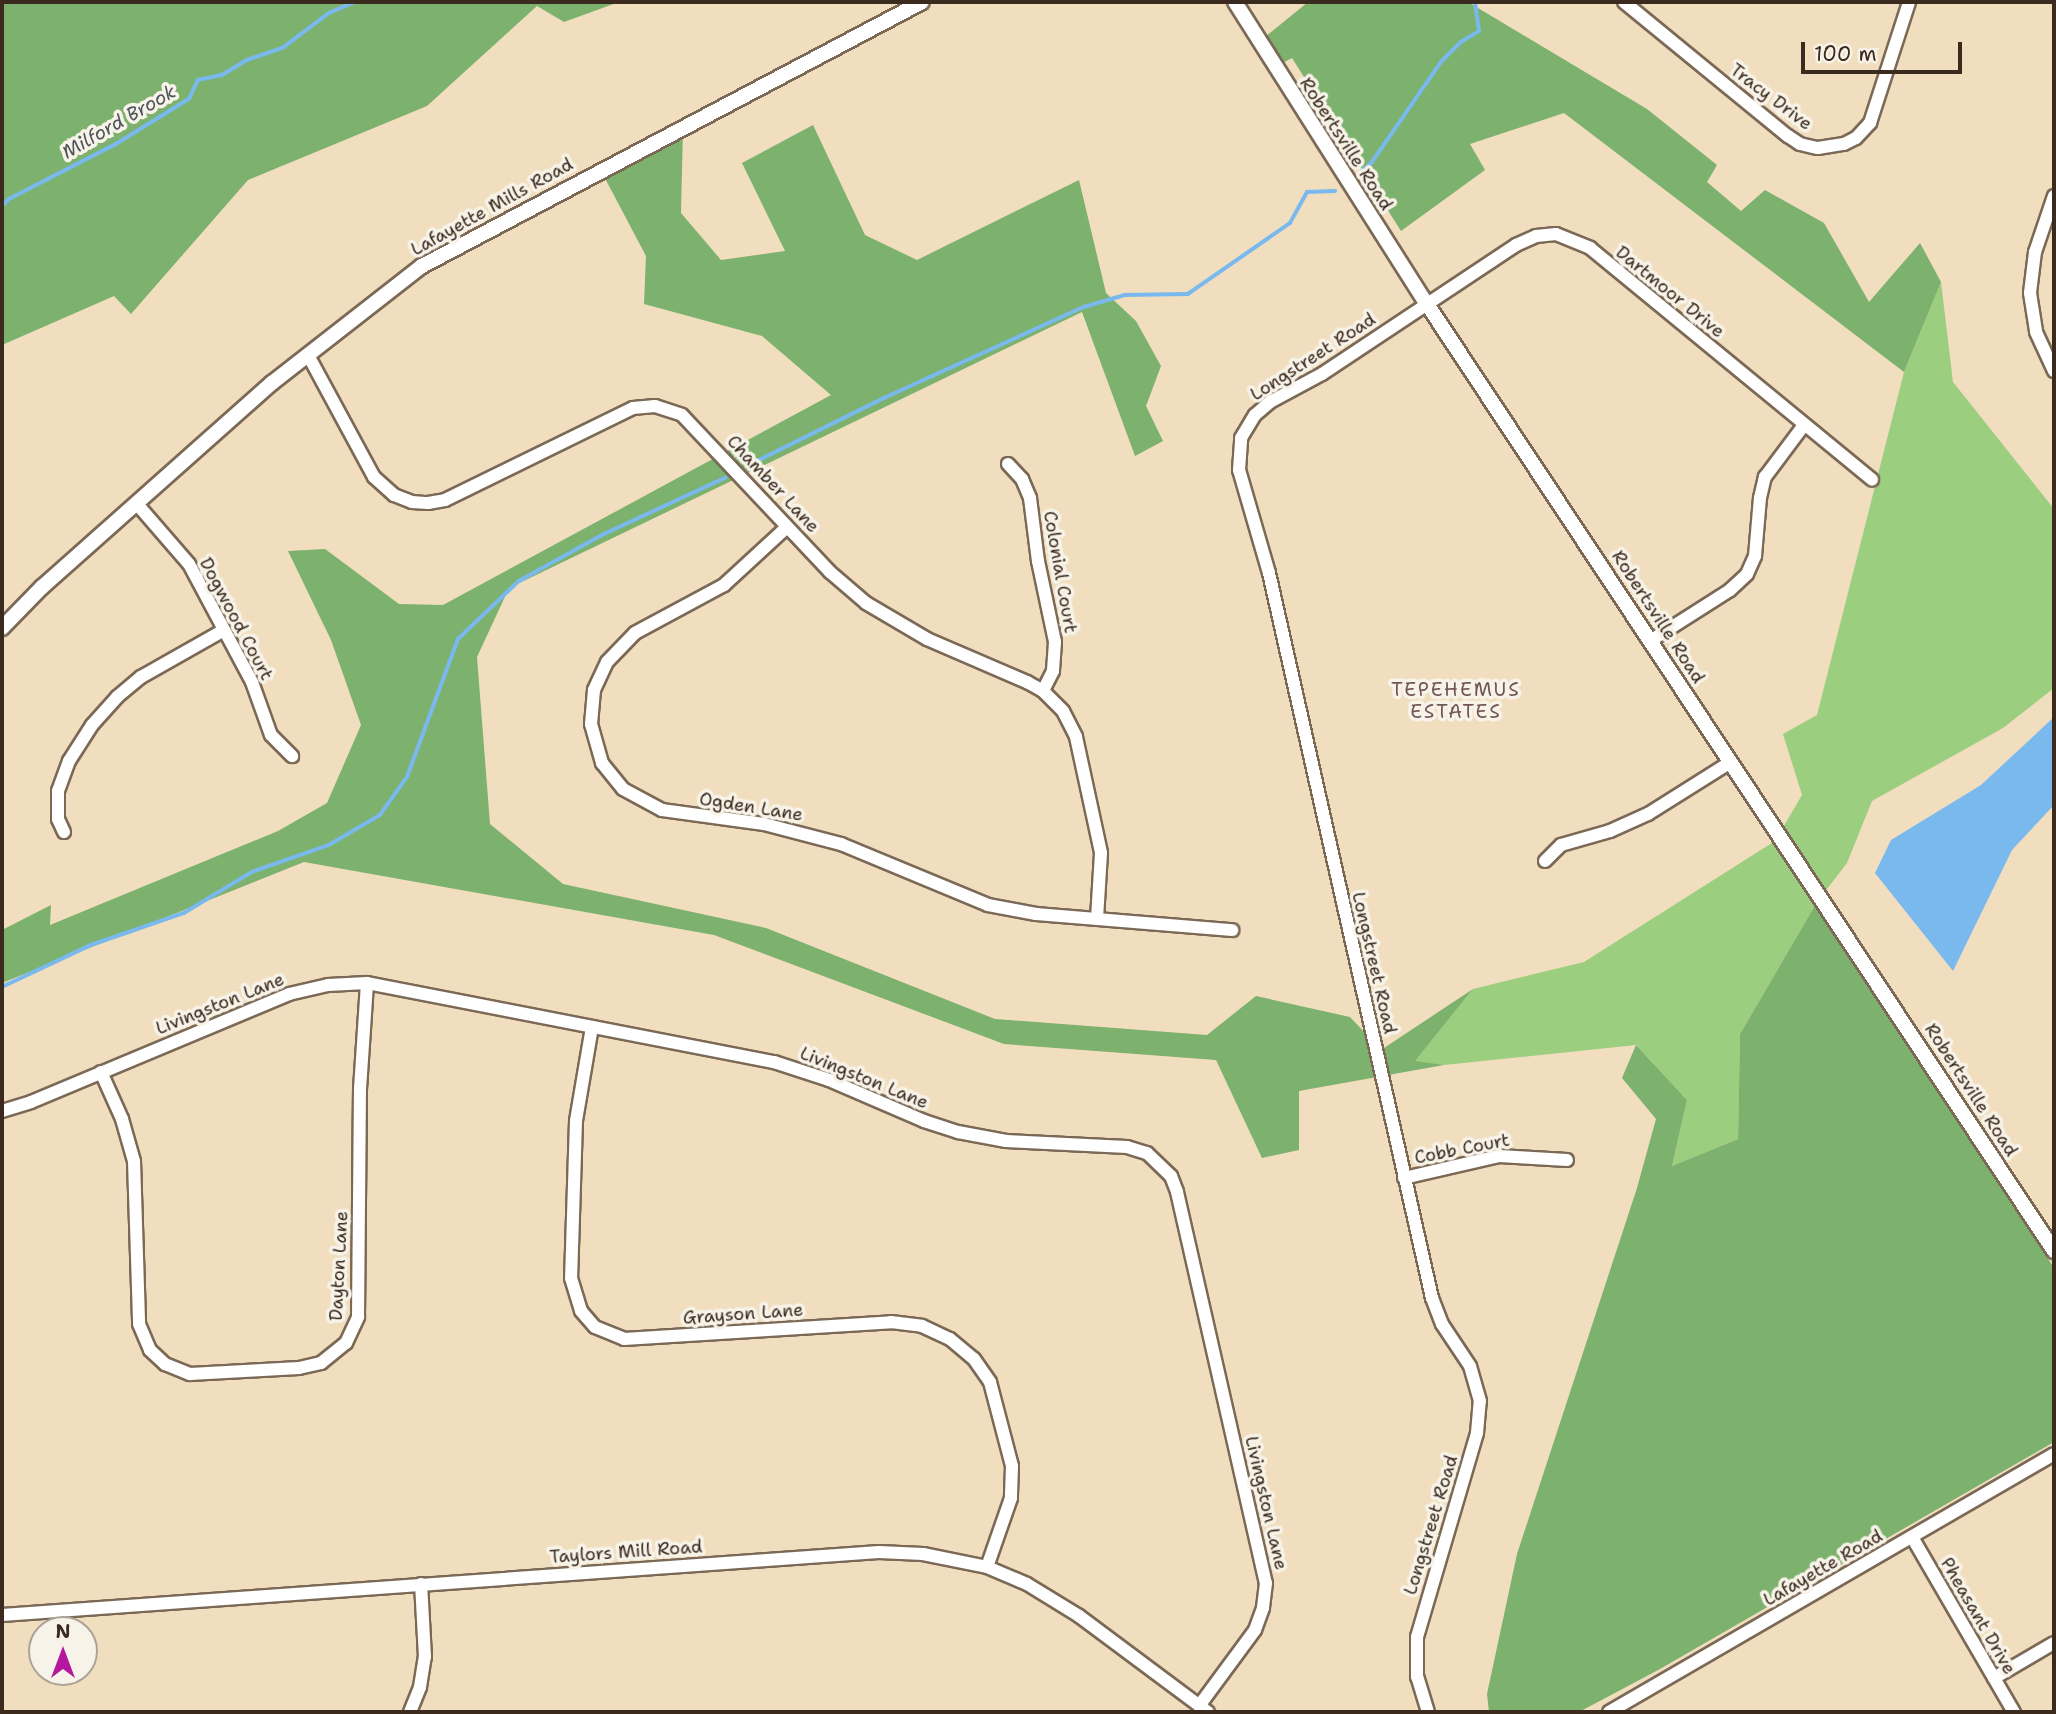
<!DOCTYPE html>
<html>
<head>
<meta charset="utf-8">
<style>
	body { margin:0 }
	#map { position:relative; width:2056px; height:1714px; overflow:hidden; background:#f1debf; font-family:"Shantell Sans",sans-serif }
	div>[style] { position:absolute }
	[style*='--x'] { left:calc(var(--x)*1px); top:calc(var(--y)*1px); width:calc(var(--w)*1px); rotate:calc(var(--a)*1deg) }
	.green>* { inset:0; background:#9bce7f }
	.forest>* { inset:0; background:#7cb16e }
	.water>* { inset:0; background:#7ab9ee }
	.stream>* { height:3.5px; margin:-1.75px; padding:0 1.75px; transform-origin:1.75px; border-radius:1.75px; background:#7ab9ee }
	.roads { filter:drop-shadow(2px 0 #7b6956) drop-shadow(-2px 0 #7b6956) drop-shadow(0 2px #7b6956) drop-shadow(0 -2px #7b6956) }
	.minor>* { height:12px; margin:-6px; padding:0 6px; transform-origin:6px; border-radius:6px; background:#fff }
	.tertiary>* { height:14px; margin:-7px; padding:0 7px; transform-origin:7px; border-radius:7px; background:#fff }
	span { translate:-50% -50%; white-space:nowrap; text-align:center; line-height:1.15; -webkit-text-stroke:7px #f7f3e8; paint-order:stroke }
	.street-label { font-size:18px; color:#3b2a1e }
	.water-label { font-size:19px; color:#4e555c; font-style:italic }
	.neighbourhood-label { font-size:19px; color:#715555; letter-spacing:2px }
	.frame { position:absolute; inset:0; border:4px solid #3b2a1e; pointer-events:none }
	.north { position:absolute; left:28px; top:1616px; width:70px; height:70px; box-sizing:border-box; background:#f7f3e8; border:2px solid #aca397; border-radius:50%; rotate:0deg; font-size:19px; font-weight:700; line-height:28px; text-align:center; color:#3b2a1e }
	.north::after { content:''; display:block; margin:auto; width:24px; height:32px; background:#b5179e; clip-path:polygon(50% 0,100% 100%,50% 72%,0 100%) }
	.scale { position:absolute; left:1801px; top:42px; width:161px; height:32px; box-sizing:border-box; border:4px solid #3b2a1e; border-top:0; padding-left:9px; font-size:21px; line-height:24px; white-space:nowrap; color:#3b2a1e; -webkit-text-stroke:5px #f7f3e8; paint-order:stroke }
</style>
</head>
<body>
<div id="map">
	<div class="green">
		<div style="clip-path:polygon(1941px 282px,1953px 382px,2054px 509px,2054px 688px,2003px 728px,1872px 801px,1847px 863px,1817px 902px,1740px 1034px,1738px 1139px,1672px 1166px,1687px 1100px,1636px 1045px,1444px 1065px,1414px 1062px,1473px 989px,1584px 962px,1775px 841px,1802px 795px,1783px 734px,1817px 715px,1904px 372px)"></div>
	</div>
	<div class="forest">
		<div style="clip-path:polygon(2px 2px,619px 2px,564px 22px,537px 6px,427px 106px,248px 180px,131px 314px,114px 296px,2px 345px)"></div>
		<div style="clip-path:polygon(1308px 2px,1468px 2px,1647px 109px,1717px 165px,1707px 182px,1741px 211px,1765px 190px,1824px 223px,1869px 302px,1920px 243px,1941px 282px,1904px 372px,1564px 113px,1470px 144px,1485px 170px,1401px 231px,1292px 58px,1277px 66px,1260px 41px)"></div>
		<div style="clip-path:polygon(813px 125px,865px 235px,917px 260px,1079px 180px,1106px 293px,1136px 321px,1161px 366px,1146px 406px,1163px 441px,1135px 456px,1082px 312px,509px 588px,477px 657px,490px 824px,563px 884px,766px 928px,995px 1019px,1207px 1035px,1256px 996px,1350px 1017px,1381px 1050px,1473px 989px,1415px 1061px,1444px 1065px,1299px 1091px,1299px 1150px,1262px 1158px,1216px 1060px,1004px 1044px,714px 935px,304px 862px,2px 983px,2px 930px,51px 905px,50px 925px,278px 831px,327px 803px,361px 725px,331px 640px,288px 551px,325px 549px,399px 604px,443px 605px,831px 395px,762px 336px,644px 304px,646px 256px,599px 167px,683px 128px,681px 213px,721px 260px,785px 251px,742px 163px)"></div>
		<div style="clip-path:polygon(1817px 902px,2054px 1268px,2054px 1442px,1660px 1669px,1579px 1712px,1489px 1712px,1487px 1694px,1517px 1554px,1637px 1188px,1656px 1119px,1622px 1078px,1636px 1045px,1687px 1100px,1672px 1166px,1738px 1139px,1740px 1034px)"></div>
	</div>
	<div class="water">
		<div style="clip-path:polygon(2054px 717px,2054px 805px,2012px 850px,1953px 971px,1875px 873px,1891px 840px,1981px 785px)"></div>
	</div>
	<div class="stream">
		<div style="--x:1361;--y:172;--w:15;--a:-42"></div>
		<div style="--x:1372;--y:162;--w:121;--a:-55.4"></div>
		<div style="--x:1441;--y:62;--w:28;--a:-45"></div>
		<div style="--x:1461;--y:42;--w:21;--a:-31"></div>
		<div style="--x:1479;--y:31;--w:29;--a:-98"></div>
		<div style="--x:2;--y:206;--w:10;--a:-45"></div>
		<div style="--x:9;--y:199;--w:120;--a:-27.2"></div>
		<div style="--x:116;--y:144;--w:86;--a:-31.7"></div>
		<div style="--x:189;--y:99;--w:21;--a:-65"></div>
		<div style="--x:198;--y:80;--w:25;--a:-12"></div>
		<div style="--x:222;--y:75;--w:29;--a:-31"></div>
		<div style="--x:247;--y:60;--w:39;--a:-19"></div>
		<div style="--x:284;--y:47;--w:56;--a:-37.1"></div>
		<div style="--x:329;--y:13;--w:28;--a:-23"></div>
		<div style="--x:749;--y:465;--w:151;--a:-26.4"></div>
		<div style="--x:884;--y:398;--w:220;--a:-24.5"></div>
		<div style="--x:1084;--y:307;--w:43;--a:-16.3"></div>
		<div style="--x:1125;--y:295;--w:63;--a:-0.9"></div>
		<div style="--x:1188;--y:294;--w:124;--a:-34.8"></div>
		<div style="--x:1290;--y:223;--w:35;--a:-61"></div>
		<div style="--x:1307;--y:192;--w:28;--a:-2"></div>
		<div style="--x:2;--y:987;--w:98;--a:-25.3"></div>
		<div style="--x:91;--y:945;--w:98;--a:-19"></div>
		<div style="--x:184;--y:913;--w:79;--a:-31.1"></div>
		<div style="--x:252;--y:872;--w:82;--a:-19.3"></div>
		<div style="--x:329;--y:845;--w:59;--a:-30.5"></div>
		<div style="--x:380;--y:815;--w:47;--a:-54.6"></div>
		<div style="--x:407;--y:777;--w:147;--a:-69.7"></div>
		<div style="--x:458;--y:639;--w:84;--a:-43.6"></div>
		<div style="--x:519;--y:581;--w:95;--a:-29"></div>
		<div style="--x:602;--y:535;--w:136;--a:-24.9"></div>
	</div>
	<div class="roads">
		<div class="minor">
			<div style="--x:1624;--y:2;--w:212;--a:39.3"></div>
			<div style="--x:1788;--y:136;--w:14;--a:34"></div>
			<div style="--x:1800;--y:144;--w:18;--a:13"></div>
			<div style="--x:1818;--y:148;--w:26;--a:-9"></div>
			<div style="--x:1844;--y:144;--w:13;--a:-27"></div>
			<div style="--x:1856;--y:138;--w:21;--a:-47"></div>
			<div style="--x:1870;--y:123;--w:127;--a:-72.1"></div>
			<div style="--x:2054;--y:196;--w:59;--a:108.7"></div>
			<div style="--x:2035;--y:252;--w:41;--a:97"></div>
			<div style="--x:2030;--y:293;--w:39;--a:81"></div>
			<div style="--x:2036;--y:332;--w:43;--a:65.2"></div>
			<div style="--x:308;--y:355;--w:139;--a:61.6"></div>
			<div style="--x:374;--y:477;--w:27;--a:42"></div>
			<div style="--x:394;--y:495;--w:19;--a:21"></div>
			<div style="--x:412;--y:502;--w:16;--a:4"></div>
			<div style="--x:428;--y:503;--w:17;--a:-10"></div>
			<div style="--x:445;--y:500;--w:209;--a:-26.1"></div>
			<div style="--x:633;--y:408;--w:22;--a:-5"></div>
			<div style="--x:655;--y:406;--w:28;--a:18"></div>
			<div style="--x:682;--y:415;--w:216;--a:46.7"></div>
			<div style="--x:830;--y:572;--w:48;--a:40.7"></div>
			<div style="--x:866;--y:603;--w:71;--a:30.5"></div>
			<div style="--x:927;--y:639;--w:109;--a:23.3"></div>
			<div style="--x:1027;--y:682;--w:18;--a:29"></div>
			<div style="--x:1043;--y:691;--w:28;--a:45"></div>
			<div style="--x:1063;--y:711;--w:29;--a:63"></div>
			<div style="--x:1076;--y:737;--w:119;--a:77.8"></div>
			<div style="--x:1101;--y:853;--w:66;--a:93.5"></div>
			<div style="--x:1008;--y:464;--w:21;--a:47"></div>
			<div style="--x:1022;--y:479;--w:21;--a:67"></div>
			<div style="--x:1030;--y:498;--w:64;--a:82.8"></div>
			<div style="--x:1038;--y:561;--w:83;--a:78.1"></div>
			<div style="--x:1055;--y:642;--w:29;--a:94"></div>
			<div style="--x:1053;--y:671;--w:22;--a:117"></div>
			<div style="--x:137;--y:504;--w:79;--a:49.1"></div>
			<div style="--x:189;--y:564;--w:134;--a:61.9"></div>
			<div style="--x:252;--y:682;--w:56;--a:70.3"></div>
			<div style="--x:271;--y:735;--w:30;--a:45"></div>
			<div style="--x:787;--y:527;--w:86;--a:137.4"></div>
			<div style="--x:724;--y:585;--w:101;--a:151.7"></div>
			<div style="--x:635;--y:633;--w:40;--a:134"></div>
			<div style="--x:607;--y:662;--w:31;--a:115"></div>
			<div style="--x:594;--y:690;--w:34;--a:95"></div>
			<div style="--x:591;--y:724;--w:41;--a:74.2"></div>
			<div style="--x:602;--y:763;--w:33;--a:51"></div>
			<div style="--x:623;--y:789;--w:44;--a:28.3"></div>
			<div style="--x:662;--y:810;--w:103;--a:7.8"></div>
			<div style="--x:764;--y:824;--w:80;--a:14.6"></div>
			<div style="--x:841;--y:844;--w:159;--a:22.5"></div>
			<div style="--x:988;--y:905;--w:49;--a:10.6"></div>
			<div style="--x:1036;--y:914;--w:197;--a:4.7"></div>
			<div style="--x:1650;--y:641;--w:95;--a:-32.5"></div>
			<div style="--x:1730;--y:590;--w:23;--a:-43"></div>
			<div style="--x:1747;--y:574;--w:20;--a:-66"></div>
			<div style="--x:1755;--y:556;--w:58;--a:-85.1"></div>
			<div style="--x:1760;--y:498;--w:22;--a:-77"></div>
			<div style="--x:1765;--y:477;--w:65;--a:-53.1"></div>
			<div style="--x:64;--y:832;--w:14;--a:-115"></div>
			<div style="--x:58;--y:819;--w:28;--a:-90"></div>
			<div style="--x:58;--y:791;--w:32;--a:-70"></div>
			<div style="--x:69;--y:761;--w:43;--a:-57.4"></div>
			<div style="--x:92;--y:725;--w:38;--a:-48"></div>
			<div style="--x:117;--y:697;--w:31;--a:-40"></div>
			<div style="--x:141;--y:677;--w:95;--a:-29.5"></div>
			<div style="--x:1545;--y:861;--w:23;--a:-45"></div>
			<div style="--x:1561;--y:845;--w:51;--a:-15.9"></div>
			<div style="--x:1610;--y:831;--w:42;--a:-24.1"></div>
			<div style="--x:1648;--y:814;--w:96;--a:-32.2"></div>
			<div style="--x:592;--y:1027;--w:95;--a:99.7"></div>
			<div style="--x:576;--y:1121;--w:157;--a:91.8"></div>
			<div style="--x:571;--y:1278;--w:34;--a:73"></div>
			<div style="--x:581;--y:1311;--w:21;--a:49"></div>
			<div style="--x:595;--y:1327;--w:31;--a:22"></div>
			<div style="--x:624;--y:1339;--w:268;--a:-3.6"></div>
			<div style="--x:891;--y:1322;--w:31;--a:7"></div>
			<div style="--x:922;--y:1326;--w:31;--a:25"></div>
			<div style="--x:950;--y:1339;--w:31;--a:40"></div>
			<div style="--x:974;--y:1359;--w:28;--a:55"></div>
			<div style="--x:990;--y:1382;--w:87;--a:75.3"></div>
			<div style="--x:1012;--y:1466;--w:32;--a:92"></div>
			<div style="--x:1011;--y:1498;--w:73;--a:109.2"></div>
			<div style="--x:101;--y:1072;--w:51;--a:65.9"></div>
			<div style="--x:122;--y:1119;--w:44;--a:74.1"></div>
			<div style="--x:134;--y:1161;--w:163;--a:88.2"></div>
			<div style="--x:139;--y:1324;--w:28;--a:67"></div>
			<div style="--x:150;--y:1350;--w:21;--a:43"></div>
			<div style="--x:165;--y:1364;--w:27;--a:22"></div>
			<div style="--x:190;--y:1374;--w:109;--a:-3.2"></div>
			<div style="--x:299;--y:1368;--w:23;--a:-13"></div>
			<div style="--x:321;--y:1363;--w:32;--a:-39"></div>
			<div style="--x:346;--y:1343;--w:29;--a:-65"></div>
			<div style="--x:358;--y:1317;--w:228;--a:-89.5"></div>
			<div style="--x:360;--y:1089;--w:106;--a:-86.2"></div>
			<div style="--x:2;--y:1111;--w:30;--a:-17"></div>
			<div style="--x:31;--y:1102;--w:280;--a:-22.7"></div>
			<div style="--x:289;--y:994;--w:40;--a:-13"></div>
			<div style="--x:328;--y:985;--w:39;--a:-3"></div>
			<div style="--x:367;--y:983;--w:415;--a:11"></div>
			<div style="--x:774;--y:1062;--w:58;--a:18.1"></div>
			<div style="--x:829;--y:1080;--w:103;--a:23.3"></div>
			<div style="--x:924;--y:1121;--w:36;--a:18"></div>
			<div style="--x:958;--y:1132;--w:49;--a:10.6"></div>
			<div style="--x:1006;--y:1141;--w:121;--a:2.8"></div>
			<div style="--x:1127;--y:1147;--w:21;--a:17"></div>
			<div style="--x:1147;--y:1153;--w:33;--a:44"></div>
			<div style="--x:1171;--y:1176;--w:17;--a:69"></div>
			<div style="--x:1177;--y:1192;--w:401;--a:77.2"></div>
			<div style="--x:1266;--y:1583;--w:25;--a:97"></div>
			<div style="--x:1263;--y:1608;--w:23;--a:110"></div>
			<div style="--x:1255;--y:1630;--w:94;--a:126.4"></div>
			<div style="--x:1404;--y:1178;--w:98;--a:-13"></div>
			<div style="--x:1499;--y:1156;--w:68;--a:3.4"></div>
			<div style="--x:1912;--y:1537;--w:203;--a:59.8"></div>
			<div style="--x:2;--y:1615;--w:879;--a:-4.11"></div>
			<div style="--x:879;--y:1552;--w:44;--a:2.6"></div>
			<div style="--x:923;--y:1554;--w:65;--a:11.5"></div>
			<div style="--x:987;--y:1567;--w:43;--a:23"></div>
			<div style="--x:1027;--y:1584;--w:61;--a:31.6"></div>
			<div style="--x:1079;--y:1616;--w:161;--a:36.7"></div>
			<div style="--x:1994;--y:1678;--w:69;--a:-30.3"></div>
			<div style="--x:410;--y:1712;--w:27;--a:-68"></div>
			<div style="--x:420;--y:1687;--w:30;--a:-81"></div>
			<div style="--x:425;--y:1657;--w:73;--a:-93.1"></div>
			<div style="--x:1428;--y:1712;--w:37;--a:-107"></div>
			<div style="--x:1417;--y:1677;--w:40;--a:-90"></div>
			<div style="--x:1417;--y:1637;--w:213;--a:-73.6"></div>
			<div style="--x:1477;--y:1433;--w:32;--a:-85"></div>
			<div style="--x:1480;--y:1401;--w:36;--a:-106"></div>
			<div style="--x:1470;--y:1366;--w:50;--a:-123.7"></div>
			<div style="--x:1442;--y:1324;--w:28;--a:-111"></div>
			<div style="--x:1432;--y:1298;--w:743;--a:-102.67"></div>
			<div style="--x:1269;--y:573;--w:107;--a:-106.2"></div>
			<div style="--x:1239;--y:470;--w:32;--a:-86"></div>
			<div style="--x:1241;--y:438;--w:27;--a:-59"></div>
			<div style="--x:1255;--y:415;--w:20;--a:-41"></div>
			<div style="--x:1270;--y:402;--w:59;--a:-28.3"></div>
			<div style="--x:1322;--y:374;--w:233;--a:-33.6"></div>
			<div style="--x:1516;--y:245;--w:22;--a:-24"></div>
			<div style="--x:1536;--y:236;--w:20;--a:-6"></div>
			<div style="--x:1556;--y:234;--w:37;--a:22"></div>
			<div style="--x:1590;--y:248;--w:365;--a:39.4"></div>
			<div style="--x:1609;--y:1712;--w:514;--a:-30.1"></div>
		</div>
		<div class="tertiary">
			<div style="--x:1235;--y:2;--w:358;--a:57.6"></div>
			<div style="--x:1427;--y:304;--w:1136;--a:56.49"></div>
			<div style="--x:2;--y:628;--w:57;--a:-45.7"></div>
			<div style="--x:42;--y:587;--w:307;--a:-41.6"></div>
			<div style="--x:272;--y:383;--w:190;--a:-38"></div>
			<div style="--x:422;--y:266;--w:565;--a:-27.83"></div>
		</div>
	</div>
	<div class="street-label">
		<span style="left:1771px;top:97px;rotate:37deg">Tracy Drive</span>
		<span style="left:1346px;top:144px;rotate:57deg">Robertsville Road</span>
		<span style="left:492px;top:207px;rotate:-29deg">Lafayette Mills Road</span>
		<span style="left:1670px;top:292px;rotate:39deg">Dartmoor Drive</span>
		<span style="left:1313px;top:357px;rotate:-33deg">Longstreet Road</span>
		<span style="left:773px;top:484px;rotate:47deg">Chamber Lane</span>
		<span style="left:1060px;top:572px;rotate:80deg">Colonial Court</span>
		<span style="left:1658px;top:617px;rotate:57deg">Robertsville Road</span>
		<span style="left:236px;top:619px;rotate:62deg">Dogwood Court</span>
		<span style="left:751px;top:807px;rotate:9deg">Ogden Lane</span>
		<span style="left:1374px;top:963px;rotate:77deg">Longstreet Road</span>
		<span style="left:220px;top:1004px;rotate:-22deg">Livingston Lane</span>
		<span style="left:864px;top:1078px;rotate:22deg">Livingston Lane</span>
		<span style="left:1971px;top:1090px;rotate:57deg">Robertsville Road</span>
		<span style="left:1462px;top:1149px;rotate:-11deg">Cobb Court</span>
		<span style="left:339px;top:1266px;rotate:-87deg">Dayton Lane</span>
		<span style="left:743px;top:1314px;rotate:-4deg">Grayson Lane</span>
		<span style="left:1266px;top:1503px;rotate:77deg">Livingston Lane</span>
		<span style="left:1431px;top:1525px;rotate:-73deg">Longstreet Road</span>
		<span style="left:626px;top:1552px;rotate:-4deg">Taylors Mill Road</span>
		<span style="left:1823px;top:1568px;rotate:-30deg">Lafayette Road</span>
		<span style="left:1978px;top:1616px;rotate:60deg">Pheasant Drive</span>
	</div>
	<div class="water-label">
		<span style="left:119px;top:122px;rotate:-30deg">Milford Brook</span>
	</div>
	<div class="neighbourhood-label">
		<span style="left:1456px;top:701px">TEPEHEMUS<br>ESTATES</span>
	</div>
	<div class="frame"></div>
	<div class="north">N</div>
	<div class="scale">100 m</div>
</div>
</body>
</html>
